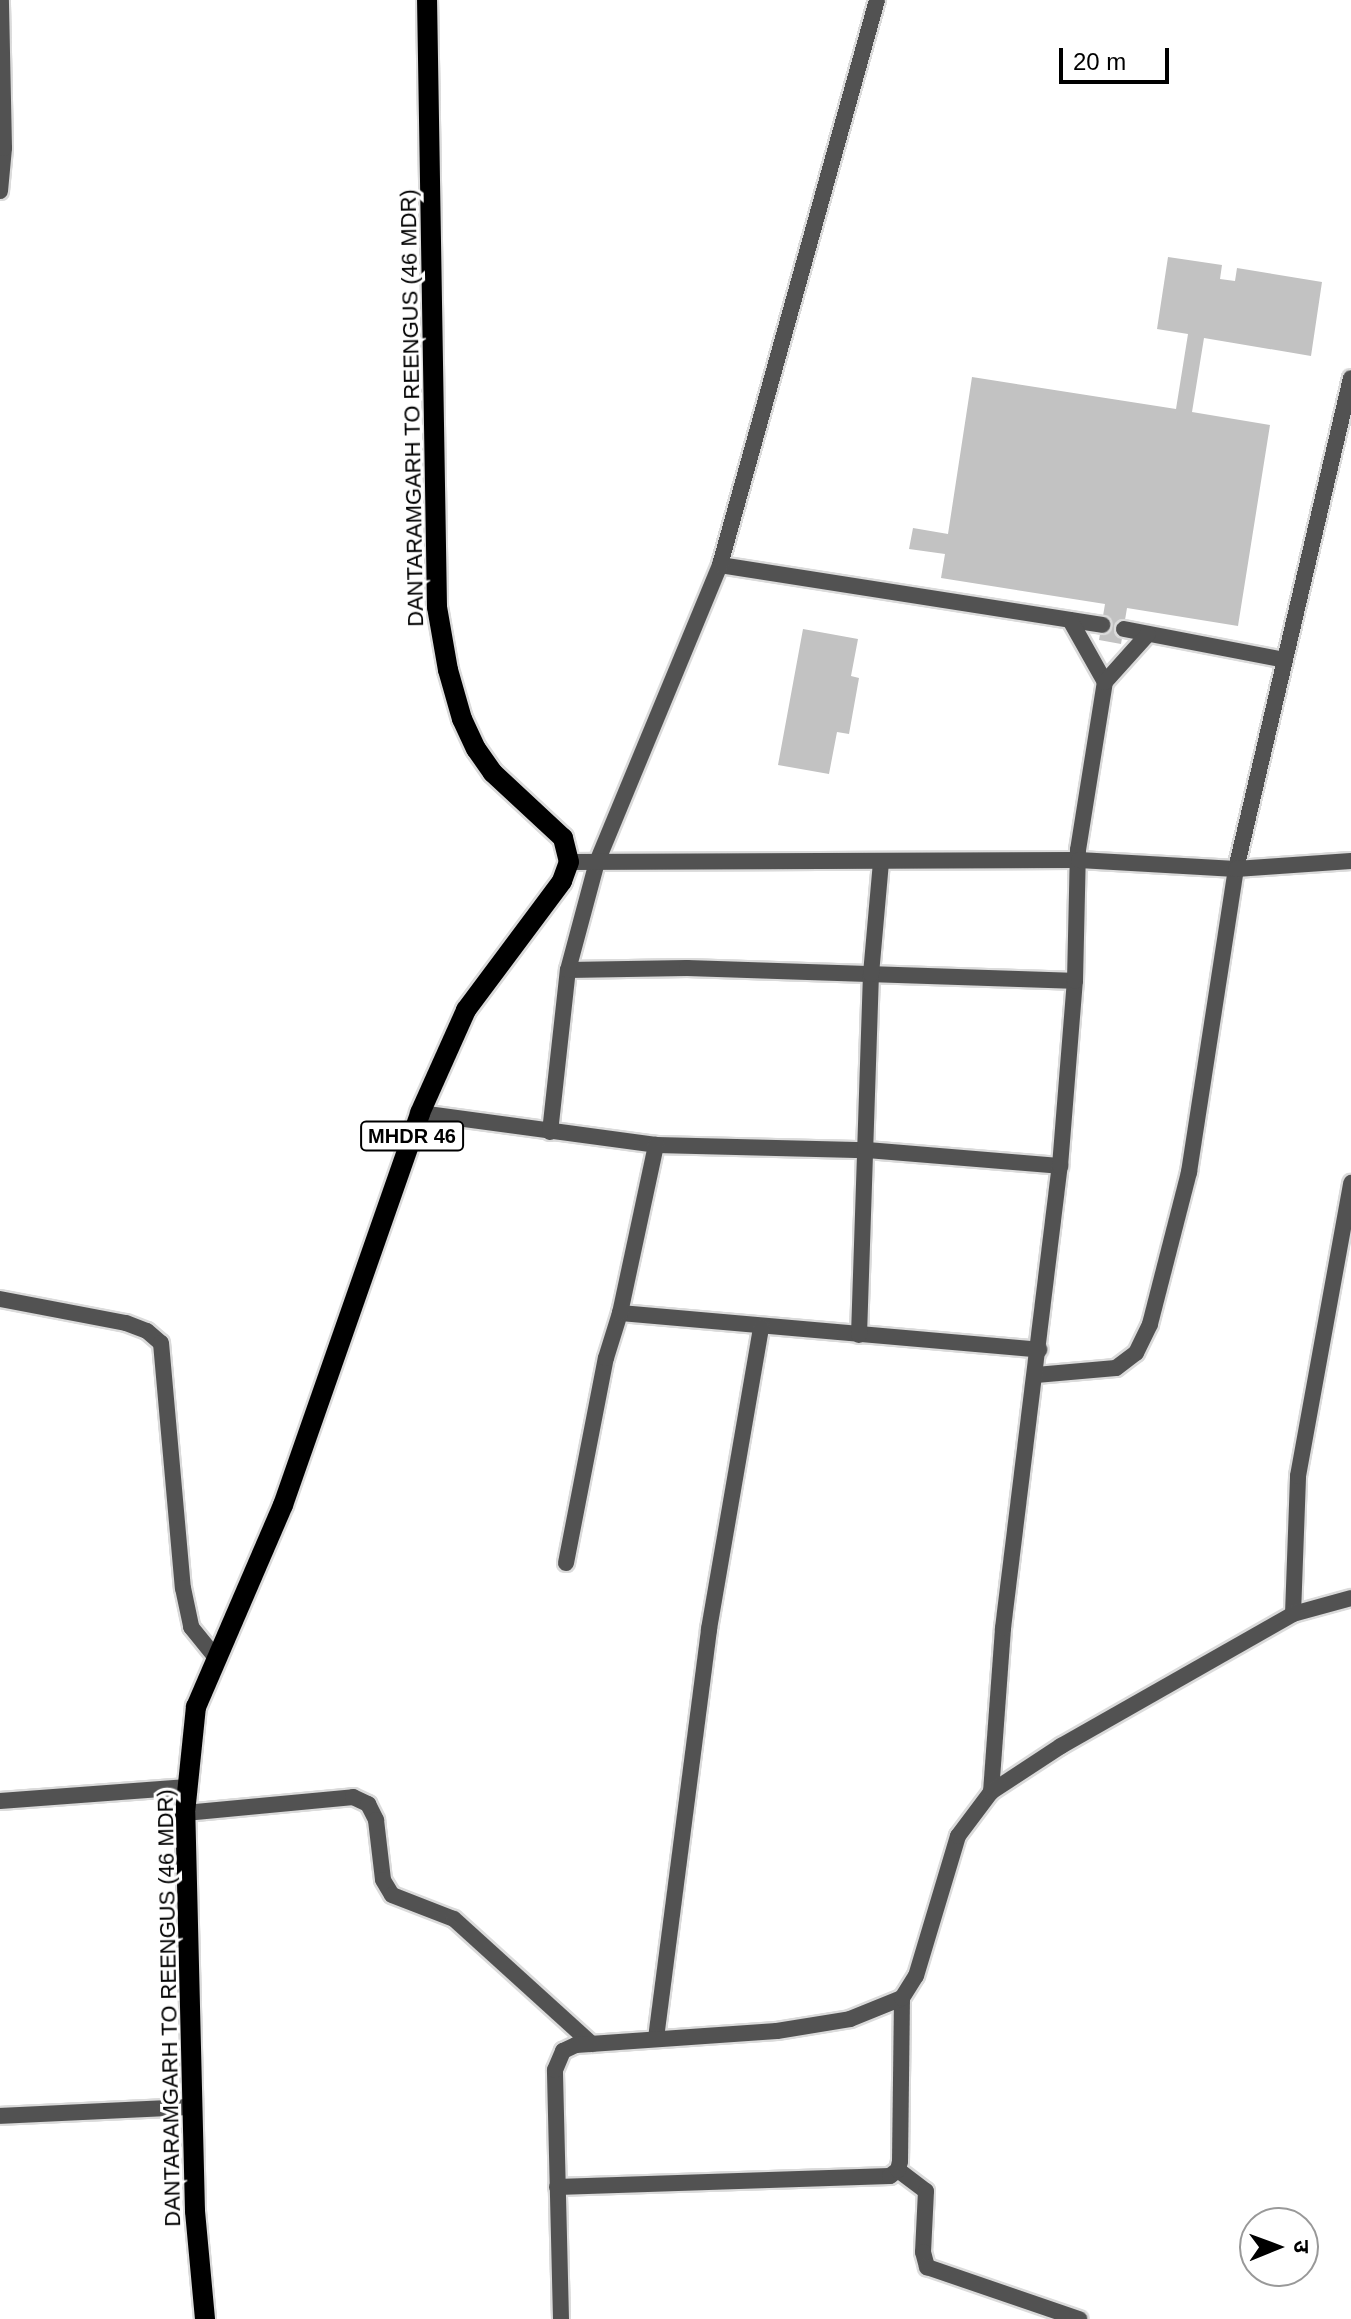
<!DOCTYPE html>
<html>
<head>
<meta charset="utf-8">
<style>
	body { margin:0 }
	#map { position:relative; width:1351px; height:2319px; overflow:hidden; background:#fff; font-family:Arial,"Noto Sans Devanagari",sans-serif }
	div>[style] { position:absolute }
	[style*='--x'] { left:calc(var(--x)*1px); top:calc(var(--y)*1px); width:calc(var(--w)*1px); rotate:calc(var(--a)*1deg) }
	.building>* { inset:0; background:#c2c2c2 }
	.roads { filter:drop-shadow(2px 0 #dbdbdb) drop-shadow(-2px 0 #dbdbdb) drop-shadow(0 2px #dbdbdb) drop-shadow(0 -2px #dbdbdb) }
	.service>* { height:16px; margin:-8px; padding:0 8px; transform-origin:8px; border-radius:8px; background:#525252 }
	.minor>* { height:16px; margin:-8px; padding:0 8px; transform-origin:8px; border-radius:8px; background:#525252 }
	.tertiary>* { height:16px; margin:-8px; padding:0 8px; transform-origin:8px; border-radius:8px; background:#525252 }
	.primary>* { height:20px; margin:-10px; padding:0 10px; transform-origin:10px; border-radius:10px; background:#000 }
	span { translate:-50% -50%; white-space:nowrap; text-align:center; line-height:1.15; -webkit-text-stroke:6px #fff; paint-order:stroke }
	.shield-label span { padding:2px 6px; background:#fff; border:2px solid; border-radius:6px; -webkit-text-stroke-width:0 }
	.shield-label { font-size:20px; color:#000; font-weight:700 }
	.street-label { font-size:22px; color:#000 }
	.north { position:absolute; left:1239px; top:2207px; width:80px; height:80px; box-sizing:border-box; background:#fff; border:2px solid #999; border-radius:50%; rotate:89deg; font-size:22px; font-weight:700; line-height:32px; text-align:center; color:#000 }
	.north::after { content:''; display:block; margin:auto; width:28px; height:36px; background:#000; clip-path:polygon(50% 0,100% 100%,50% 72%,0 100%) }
	.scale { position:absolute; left:1059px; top:48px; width:110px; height:36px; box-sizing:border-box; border:4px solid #000; border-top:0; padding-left:10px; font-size:24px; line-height:28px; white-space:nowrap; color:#000; -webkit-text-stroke:6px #fff; paint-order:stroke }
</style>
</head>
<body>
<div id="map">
	<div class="building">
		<div style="clip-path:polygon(1168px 257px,1222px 265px,1220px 279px,1235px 281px,1237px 268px,1322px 282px,1311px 356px,1204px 338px,1192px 412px,1270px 425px,1238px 626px,1127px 608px,1121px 644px,1099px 640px,1105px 604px,941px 578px,945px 554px,909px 549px,913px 528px,948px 534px,972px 377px,1176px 409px,1188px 334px,1157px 329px)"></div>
		<div style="clip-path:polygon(803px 629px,858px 639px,851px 676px,859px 678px,849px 734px,837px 732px,829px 774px,778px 765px)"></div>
	</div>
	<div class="roads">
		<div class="service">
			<div style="--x:720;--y:565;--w:387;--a:8.9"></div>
			<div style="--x:1070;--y:620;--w:71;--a:60.6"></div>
			<div style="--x:1124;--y:629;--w:164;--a:10.9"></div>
			<div style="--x:1078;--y:850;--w:170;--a:-80.9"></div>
			<div style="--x:1105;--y:682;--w:64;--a:-48.1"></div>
		</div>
		<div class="minor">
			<div style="--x:0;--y:191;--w:43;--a:-84.7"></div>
			<div style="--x:4;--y:148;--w:148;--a:-91.2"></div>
			<div style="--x:568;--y:970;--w:119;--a:-1"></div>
			<div style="--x:687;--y:968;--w:388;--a:1.9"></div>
			<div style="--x:420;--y:1113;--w:238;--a:7.7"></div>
			<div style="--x:656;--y:1145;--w:210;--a:1.4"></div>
			<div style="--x:866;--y:1150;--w:195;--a:4.7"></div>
			<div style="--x:550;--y:1132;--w:163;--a:-83.7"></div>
			<div style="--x:568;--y:970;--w:112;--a:-75"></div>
			<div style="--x:597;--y:862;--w:321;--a:-67.5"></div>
			<div style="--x:720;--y:565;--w:586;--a:-74.47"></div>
			<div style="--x:0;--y:1299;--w:128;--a:10.8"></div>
			<div style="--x:126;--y:1323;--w:22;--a:21"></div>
			<div style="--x:147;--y:1331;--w:18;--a:41"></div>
			<div style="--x:161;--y:1343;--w:246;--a:84.9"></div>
			<div style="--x:183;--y:1588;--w:40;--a:78"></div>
			<div style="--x:191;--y:1627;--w:38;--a:51"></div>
			<div style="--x:620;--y:1313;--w:421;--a:5"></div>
			<div style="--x:859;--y:1335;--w:361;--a:-88.1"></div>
			<div style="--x:871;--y:974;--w:113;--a:-84.9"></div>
			<div style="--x:1036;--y:1375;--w:80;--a:-5"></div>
			<div style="--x:1116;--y:1368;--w:25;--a:-37"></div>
			<div style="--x:1136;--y:1353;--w:32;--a:-64"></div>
			<div style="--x:1150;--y:1324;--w:157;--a:-75.6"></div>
			<div style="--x:1189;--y:1172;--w:307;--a:-81.2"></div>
			<div style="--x:1236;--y:869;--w:504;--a:-76.82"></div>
			<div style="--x:566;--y:1563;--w:209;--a:-79"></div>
			<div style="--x:606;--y:1358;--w:47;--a:-72.7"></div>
			<div style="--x:620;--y:1313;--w:172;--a:-77.9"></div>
			<div style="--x:1293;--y:1614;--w:138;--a:-87.9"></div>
			<div style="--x:1298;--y:1476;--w:298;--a:-79.7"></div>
			<div style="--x:991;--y:1792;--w:164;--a:-85.8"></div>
			<div style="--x:1003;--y:1628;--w:466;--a:-83"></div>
			<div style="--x:1060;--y:1166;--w:186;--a:-85.4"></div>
			<div style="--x:1075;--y:981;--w:131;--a:-88.7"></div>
			<div style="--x:0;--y:1801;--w:188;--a:-4.3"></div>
			<div style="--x:185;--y:1813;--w:169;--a:-5.4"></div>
			<div style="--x:353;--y:1797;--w:17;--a:25"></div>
			<div style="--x:368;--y:1804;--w:18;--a:63"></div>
			<div style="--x:376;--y:1820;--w:60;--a:83.3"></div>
			<div style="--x:383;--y:1880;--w:17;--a:59"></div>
			<div style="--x:392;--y:1895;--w:66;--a:21.2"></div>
			<div style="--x:454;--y:1919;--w:186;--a:42.2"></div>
			<div style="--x:656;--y:2038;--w:412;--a:-82.6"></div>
			<div style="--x:709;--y:1629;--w:306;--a:-80.2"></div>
			<div style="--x:0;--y:2116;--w:192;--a:-2.7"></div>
			<div style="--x:898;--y:2170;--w:35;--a:37"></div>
			<div style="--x:926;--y:2191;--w:61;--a:92.8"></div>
			<div style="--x:923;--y:2252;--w:16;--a:75"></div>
			<div style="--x:927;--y:2267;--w:161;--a:18.9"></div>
			<div style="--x:557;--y:2187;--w:333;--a:-1.9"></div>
			<div style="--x:890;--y:2176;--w:10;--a:-37"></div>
			<div style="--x:898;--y:2170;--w:9;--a:-77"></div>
			<div style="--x:900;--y:2161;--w:163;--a:-89.3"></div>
			<div style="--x:561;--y:2319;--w:249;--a:-91.4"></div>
			<div style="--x:555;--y:2070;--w:21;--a:-67"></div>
			<div style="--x:563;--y:2051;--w:14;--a:-25"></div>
			<div style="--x:576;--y:2045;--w:201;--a:-4"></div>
			<div style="--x:777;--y:2031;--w:74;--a:-9.3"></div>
			<div style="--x:850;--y:2019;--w:56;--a:-22"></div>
			<div style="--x:902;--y:1998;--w:26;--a:-58"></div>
			<div style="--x:916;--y:1976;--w:146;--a:-73.3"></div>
			<div style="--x:958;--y:1836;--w:55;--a:-53.1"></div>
			<div style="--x:991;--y:1792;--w:84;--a:-33.3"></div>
			<div style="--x:1061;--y:1746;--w:267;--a:-29.6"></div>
			<div style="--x:1293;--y:1614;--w:60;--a:-15.4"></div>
		</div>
		<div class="tertiary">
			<div style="--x:569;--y:862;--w:510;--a:-0.22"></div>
			<div style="--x:1079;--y:860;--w:157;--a:3.3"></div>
			<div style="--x:1236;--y:869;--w:115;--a:-4"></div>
		</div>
		<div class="primary">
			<div style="--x:205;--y:2319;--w:108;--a:-95.3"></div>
			<div style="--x:195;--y:2211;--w:398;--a:-91.4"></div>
			<div style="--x:185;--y:1813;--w:107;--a:-84.1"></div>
			<div style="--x:196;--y:1707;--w:220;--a:-66.7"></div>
			<div style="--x:283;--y:1505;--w:415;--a:-70.7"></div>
			<div style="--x:420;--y:1113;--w:113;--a:-65.9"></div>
			<div style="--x:466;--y:1010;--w:161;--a:-53.3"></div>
			<div style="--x:562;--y:881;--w:20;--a:-70"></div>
			<div style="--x:569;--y:862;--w:25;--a:-104"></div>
			<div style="--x:563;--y:838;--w:96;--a:-137.1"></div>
			<div style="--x:493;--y:773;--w:29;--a:-125"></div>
			<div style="--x:476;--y:749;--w:33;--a:-115"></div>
			<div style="--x:462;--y:719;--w:51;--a:-105.9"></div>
			<div style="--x:448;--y:670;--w:64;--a:-99.9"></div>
			<div style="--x:437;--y:607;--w:607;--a:-90.94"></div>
		</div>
	</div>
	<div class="shield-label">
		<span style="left:412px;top:1136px">MHDR 46</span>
	</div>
	<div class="street-label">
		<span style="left:412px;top:408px;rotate:-91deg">DANTARAMGARH TO REENGUS (46 MDR)</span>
		<span style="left:169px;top:2008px;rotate:-91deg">DANTARAMGARH TO REENGUS (46 MDR)</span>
	</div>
	<div class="north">उ</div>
	<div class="scale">20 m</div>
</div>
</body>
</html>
